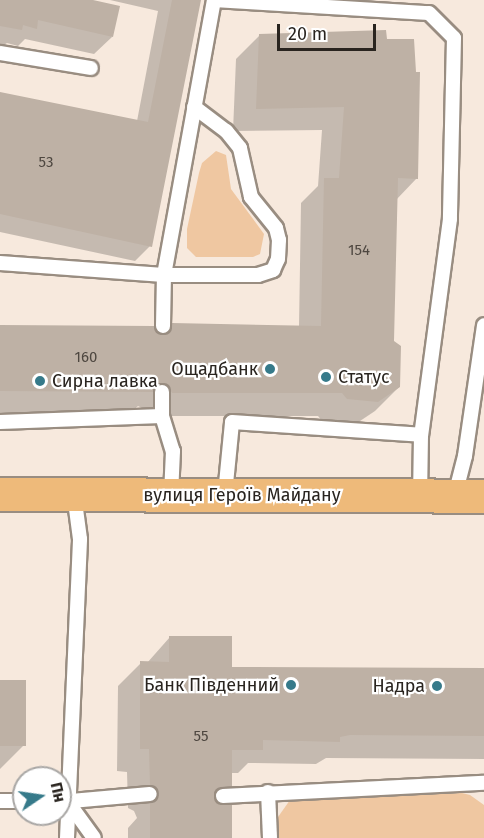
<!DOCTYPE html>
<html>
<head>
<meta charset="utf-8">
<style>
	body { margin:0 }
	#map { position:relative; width:484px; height:838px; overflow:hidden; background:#f7e9dd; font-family:"Fira Sans",sans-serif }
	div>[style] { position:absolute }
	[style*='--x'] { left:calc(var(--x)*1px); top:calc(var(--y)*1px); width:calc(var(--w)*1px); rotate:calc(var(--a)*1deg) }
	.green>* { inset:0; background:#efc7a1 }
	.shadow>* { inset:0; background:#0003 }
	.building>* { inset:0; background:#beb1a5; transform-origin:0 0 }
	.roads { filter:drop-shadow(2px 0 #998d81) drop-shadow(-2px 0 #998d81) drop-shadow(0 2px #998d81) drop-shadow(0 -2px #998d81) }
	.lane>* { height:14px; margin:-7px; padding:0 7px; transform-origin:7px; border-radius:7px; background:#fff }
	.primary>* { height:33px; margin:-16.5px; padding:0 16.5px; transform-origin:16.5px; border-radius:16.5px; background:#eeba7a }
	.dots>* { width:16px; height:16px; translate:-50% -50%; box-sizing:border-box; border:3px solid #fff; border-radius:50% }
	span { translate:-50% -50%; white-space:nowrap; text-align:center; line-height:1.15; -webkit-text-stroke:4.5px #fff; paint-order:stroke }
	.number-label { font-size:15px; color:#4e4740 }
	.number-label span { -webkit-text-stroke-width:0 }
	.poi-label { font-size:18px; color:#29241f }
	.right { translate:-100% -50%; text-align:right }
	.left { translate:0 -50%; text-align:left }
	.street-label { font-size:18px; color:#29241f }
	.north { position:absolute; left:12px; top:766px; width:60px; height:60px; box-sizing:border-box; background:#fff; border:2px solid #a9a7a5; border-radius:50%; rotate:77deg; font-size:16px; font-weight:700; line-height:24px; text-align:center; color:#29241f }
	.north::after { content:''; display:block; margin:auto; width:21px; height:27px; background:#367a8a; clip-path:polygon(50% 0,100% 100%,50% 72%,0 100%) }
	.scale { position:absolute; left:277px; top:24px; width:99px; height:27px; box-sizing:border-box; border:3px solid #29241f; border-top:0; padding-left:8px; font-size:18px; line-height:21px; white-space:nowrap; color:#29241f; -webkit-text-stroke:4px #fff; paint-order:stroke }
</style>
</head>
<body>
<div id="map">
	<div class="green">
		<div style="clip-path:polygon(216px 151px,226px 155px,231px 189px,264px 234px,260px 254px,253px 257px,196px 257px,187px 248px,187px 229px,199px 173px,202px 163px)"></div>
		<div style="clip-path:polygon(462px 793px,470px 795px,484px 805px,484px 838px,277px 838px,278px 817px,290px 800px)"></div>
	</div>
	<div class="shadow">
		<div style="clip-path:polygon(0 0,86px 0,112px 37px,94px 54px,25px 39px,18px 46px,7px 43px,0 47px)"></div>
		<div style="clip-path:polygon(110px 0,199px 0,150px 246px,135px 261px,0 232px,0 93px,137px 121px,158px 11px)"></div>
		<div style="clip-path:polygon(260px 35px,385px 41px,415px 73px,418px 73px,417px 178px,396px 200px,392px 341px,399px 387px,375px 411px,354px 425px,323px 422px,318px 416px,149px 416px,146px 410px,138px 406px,128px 415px,0 414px,0 326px,162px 336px,173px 325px,299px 327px,301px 203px,318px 186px,322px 130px,233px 131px,236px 59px)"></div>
		<div style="clip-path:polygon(170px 637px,230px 668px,484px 670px,484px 759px,326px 758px,316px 764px,248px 763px,238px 773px,231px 773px,230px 786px,215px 801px,231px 838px,128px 838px,128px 828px,137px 818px,134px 811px,128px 808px,127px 772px,117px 771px,118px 686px,141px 663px,147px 663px)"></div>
		<div style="clip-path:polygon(0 681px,24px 745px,0 769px)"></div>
	</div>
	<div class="building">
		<div style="clip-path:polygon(0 0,93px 0,120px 6px,113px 37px,38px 20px,37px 29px,23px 25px,22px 30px,0 26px)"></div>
		<div style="clip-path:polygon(172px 0,201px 0,152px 247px,0 214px,0 92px,148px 122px)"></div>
		<div style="clip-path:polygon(386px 30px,387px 39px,414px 39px,416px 72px,420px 72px,418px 179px,398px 178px,394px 341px,401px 346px,400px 387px,378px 402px,347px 399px,342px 393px,172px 393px,169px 387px,163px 383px,157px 385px,153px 392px,0 391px,0 325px,154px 326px,158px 333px,163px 335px,170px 331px,172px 323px,321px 326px,324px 178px,339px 178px,344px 107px,256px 109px,259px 34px)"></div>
		<div style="clip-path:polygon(169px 636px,232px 636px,232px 667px,484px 668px,484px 736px,350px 735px,340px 737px,340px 742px,263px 740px,263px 750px,232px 750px,232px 787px,219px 788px,215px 792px,218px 804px,232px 805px,232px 838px,150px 838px,150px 803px,156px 801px,159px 794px,157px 788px,150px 785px,149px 749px,140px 749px,140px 661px,169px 662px)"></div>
		<div style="left:0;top:680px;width:26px;height:66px"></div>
	</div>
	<div class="roads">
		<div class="lane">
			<div style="--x:0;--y:53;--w:92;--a:9.4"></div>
			<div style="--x:0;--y:263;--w:164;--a:4.2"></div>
			<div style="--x:164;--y:275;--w:94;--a:0"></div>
			<div style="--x:258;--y:275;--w:16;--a:-18"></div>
			<div style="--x:273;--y:270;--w:12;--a:-66"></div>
			<div style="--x:278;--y:259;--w:19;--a:-87"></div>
			<div style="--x:279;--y:240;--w:12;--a:-104"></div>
			<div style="--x:276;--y:228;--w:40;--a:-129"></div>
			<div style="--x:251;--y:197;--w:50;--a:-102.7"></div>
			<div style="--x:240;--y:148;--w:22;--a:-129"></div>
			<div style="--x:226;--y:131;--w:40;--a:-143"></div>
			<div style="--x:163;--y:326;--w:51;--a:-88.9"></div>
			<div style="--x:164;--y:275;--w:280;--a:-79.7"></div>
			<div style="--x:214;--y:0;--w:215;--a:3.5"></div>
			<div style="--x:429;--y:13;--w:35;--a:45"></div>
			<div style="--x:454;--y:38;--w:181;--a:91.3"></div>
			<div style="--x:450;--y:219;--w:218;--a:97.6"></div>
			<div style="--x:421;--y:435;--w:62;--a:90.9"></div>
			<div style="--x:162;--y:392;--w:24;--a:90"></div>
			<div style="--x:162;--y:416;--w:37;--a:73"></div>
			<div style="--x:173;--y:451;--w:44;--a:92.6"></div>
			<div style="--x:0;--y:422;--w:162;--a:-2.1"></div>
			<div style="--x:225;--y:494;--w:72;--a:-84.4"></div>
			<div style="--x:232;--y:422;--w:189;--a:3.9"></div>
			<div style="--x:455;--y:495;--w:40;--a:-75.6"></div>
			<div style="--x:465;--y:456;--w:132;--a:-81.7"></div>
			<div style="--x:268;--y:792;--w:46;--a:87.5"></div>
			<div style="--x:223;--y:796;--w:261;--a:-2.9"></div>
			<div style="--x:0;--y:801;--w:24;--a:0"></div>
			<div style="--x:60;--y:802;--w:90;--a:-5.1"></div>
			<div style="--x:68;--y:802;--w:44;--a:54.2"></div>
			<div style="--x:67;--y:838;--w:299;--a:-87.5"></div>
			<div style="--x:80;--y:539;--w:45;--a:-97.6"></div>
		</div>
		<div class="primary">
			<div style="--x:0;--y:494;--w:484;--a:0.2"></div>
		</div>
	</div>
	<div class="dots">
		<div style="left:270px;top:369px;background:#367a8a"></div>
		<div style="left:326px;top:377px;background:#367a8a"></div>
		<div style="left:40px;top:381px;background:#367a8a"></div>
		<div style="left:291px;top:685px;background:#367a8a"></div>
		<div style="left:437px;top:686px;background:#367a8a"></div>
	</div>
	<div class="number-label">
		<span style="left:46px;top:163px">53</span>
		<span style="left:359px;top:251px">154</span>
		<span style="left:86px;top:358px">160</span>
		<span style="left:201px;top:737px">55</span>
	</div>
	<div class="poi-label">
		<span class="right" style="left:258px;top:369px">Ощадбанк</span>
		<span class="left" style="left:338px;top:377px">Статус</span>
		<span class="left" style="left:52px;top:381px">Сирна лавка</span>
		<span class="right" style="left:279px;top:685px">Банк Південний</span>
		<span class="right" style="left:425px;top:686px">Надра</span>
	</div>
	<div class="street-label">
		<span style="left:242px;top:495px">вулиця Героїв Майдану</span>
	</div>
	<div class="north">Пн</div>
	<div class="scale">20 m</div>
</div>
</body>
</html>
